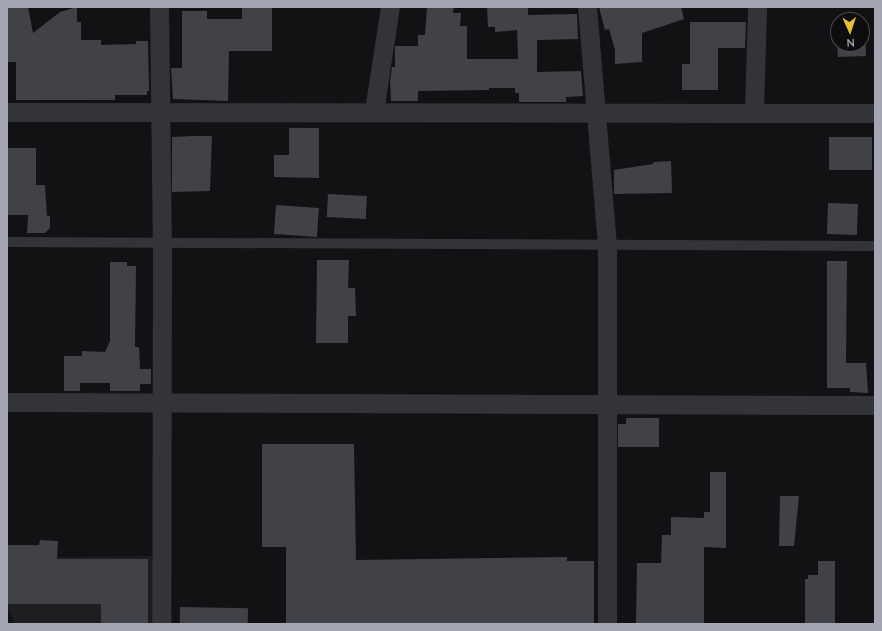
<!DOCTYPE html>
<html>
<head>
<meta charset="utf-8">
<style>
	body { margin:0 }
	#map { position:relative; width:882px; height:631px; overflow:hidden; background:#121214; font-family:Quicksand,sans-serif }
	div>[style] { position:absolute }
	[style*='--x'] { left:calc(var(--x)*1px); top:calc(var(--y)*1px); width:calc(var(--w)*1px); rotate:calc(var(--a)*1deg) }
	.built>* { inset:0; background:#1e1e20 }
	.building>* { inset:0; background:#414247; transform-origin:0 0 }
	.lane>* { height:10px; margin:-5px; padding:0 5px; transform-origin:5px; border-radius:5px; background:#333438 }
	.street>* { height:19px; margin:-9.5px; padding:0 9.5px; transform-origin:9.5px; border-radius:9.5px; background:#333438 }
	span { translate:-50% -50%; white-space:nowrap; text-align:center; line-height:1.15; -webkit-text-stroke:4px #0d0d0e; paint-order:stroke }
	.frame { position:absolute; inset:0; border:8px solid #a4a7b3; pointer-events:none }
	.north { position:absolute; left:830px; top:12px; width:40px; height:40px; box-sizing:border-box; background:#0d0d0e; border:1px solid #494b50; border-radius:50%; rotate:177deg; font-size:11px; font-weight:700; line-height:16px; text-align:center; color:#a4a7b3 }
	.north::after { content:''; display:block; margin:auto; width:14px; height:18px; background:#e8be36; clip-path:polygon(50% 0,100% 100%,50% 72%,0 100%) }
</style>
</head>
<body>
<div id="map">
	<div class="built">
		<div style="clip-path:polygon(153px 556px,153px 624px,15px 624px,7px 606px,7px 558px)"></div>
	</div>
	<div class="building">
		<div style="clip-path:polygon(7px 7px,28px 7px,33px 33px,60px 12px,77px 7px,77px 22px,81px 22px,81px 40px,101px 40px,101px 45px,136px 44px,136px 41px,148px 41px,149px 91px,147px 91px,147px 95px,115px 95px,115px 100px,16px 100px,16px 62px,7px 62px)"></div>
		<div style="clip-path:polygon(242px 7px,272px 7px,272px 51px,229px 51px,228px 101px,173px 99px,171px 68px,182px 68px,182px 11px,207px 11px,207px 19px,242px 19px)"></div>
		<div style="clip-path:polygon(427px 7px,454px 7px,453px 13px,461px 13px,460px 26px,467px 26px,467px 59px,518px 59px,517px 30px,495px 32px,495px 27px,488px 27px,487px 7px,528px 7px,528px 15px,577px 14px,578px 39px,537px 40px,537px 72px,581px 71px,583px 96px,566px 97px,566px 102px,519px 102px,519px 93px,515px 93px,515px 88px,489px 88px,489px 90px,418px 91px,418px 101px,391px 101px,390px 81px,392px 67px,395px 67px,395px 46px,418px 46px,418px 35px,425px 35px)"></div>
		<div style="clip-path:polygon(599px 7px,681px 7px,684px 19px,642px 33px,642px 62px,615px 64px,615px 50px,609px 29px,605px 30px)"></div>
		<div style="clip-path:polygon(690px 22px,746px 22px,745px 48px,718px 48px,718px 90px,682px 90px,682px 64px,690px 64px)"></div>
		<div style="clip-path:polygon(836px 23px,838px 44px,862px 44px,862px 23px,865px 23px,866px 56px,838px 57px)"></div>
		<div style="clip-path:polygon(289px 128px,319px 128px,319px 178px,274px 177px,274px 155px,289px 155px)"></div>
		<div style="clip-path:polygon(193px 136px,212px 136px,210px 191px,172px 192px,172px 137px)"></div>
		<div style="left:829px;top:137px;width:43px;height:33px"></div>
		<div style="clip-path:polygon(8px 148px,36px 148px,36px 185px,45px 185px,47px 216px,50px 216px,50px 228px,45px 233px,27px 233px,28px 215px,7px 215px)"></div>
		<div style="clip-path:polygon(671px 161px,672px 193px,614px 194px,614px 170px,653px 164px,654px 162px)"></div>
		<div style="left:328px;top:194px;width:39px;height:23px;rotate:3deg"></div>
		<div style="left:828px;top:203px;width:30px;height:31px;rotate:2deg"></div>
		<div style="left:276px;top:205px;width:43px;height:29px;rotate:4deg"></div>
		<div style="clip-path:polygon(317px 260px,349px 260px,348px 288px,355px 288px,356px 316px,348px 316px,348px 343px,316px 343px)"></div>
		<div style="clip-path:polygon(827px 261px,847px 261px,846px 363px,866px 363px,868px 393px,850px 392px,850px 388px,827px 388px)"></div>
		<div style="clip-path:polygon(110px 262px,127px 262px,127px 266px,136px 266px,135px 347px,139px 347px,140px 369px,151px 369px,151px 384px,140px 384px,140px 391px,110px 391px,110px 383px,80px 383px,80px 391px,64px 391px,64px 356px,82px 356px,82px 351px,105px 352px,110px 341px)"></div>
		<div style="clip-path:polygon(626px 418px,659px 418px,659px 447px,618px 447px,618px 424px,626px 424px)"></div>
		<div style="clip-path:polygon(262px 444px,354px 444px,356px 560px,567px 557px,567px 561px,594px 561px,594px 624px,286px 624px,286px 547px,262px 547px)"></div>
		<div style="clip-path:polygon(710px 472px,726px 472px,726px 548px,704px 547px,704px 624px,636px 624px,637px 563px,661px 563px,662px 535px,671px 535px,671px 517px,704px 518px,704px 512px,710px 512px)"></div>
		<div style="clip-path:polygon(780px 496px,799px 496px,794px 546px,779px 546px)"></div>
		<div style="clip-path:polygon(40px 540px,58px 541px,57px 559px,148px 559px,148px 624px,101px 624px,101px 604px,8px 604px,8px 545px,39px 545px)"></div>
		<div style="clip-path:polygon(818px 561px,835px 561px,835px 624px,805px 624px,805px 579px,808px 579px,808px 575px,818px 575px)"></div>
		<div style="left:180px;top:607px;width:68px;height:17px;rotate:1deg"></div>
	</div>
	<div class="lane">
		<div style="--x:7;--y:242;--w:868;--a:0.26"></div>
	</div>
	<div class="street">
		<div style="--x:159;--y:7;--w:235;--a:89.3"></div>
		<div style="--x:162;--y:242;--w:382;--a:90.1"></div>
		<div style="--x:587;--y:7;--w:240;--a:85.2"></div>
		<div style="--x:607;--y:246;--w:378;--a:90"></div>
		<div style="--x:374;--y:111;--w:105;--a:-81.3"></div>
		<div style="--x:754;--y:111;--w:104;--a:-88.3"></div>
		<div style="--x:7;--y:112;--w:868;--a:0.07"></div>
		<div style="--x:7;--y:402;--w:868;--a:0.2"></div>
	</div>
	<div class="frame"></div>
	<div class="north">N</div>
</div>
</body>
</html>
